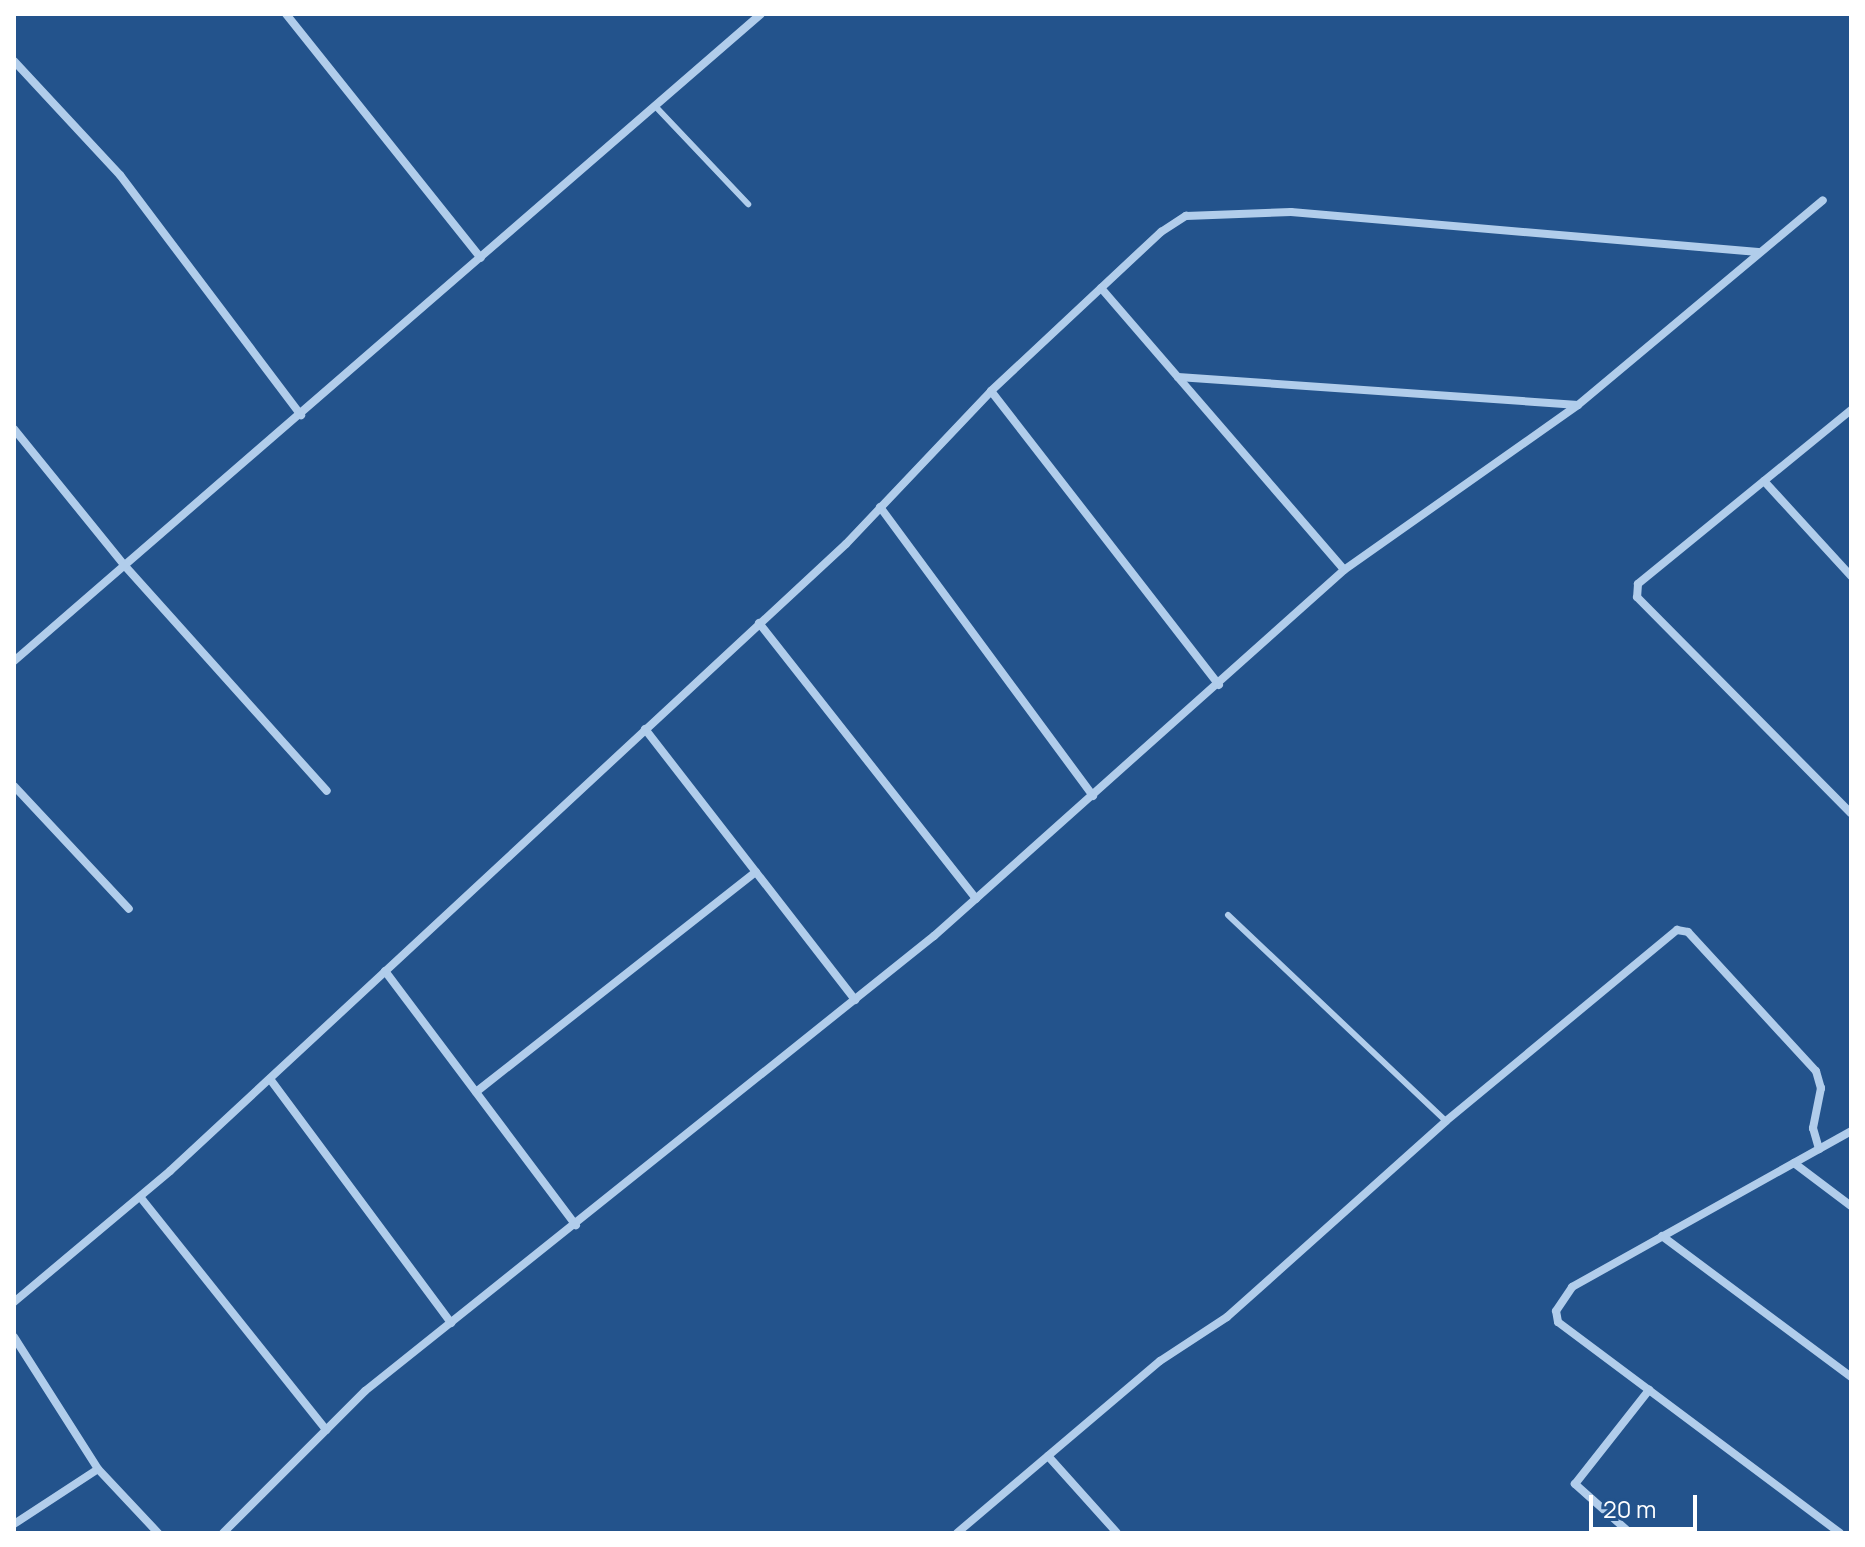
<!DOCTYPE html>
<html>
<head>
<meta charset="utf-8">
<style>
	body { margin:0 }
	#map { position:relative; width:1865px; height:1547px; overflow:hidden; background:#23538c; font-family:Manrope,sans-serif }
	div>[style] { position:absolute }
	[style*='--x'] { left:calc(var(--x)*1px); top:calc(var(--y)*1px); width:calc(var(--w)*1px); rotate:calc(var(--a)*1deg) }
	.lane>* { height:6px; margin:-3px; padding:0 3px; transform-origin:3px; border-radius:3px; background:#b1cdeb }
	.street>* { height:8px; margin:-4px; padding:0 4px; transform-origin:4px; border-radius:4px; background:#b1cdeb }
	span { translate:-50% -50%; white-space:nowrap; text-align:center; line-height:1.15; -webkit-text-stroke:7px #23538c; paint-order:stroke }
	.frame { position:absolute; inset:0; border:16px solid #fff; pointer-events:none }
	.scale { position:absolute; left:1589px; top:1495px; width:108px; height:36px; box-sizing:border-box; border:4px solid #fff; border-top:0; padding-left:10px; font-size:24px; line-height:28px; white-space:nowrap; color:#fff; -webkit-text-stroke:6px #23538c; paint-order:stroke }
</style>
</head>
<body>
<div id="map">
	<div class="lane">
		<div style="--x:656;--y:107;--w:134;--a:46.5"></div>
		<div style="--x:1228;--y:915;--w:300;--a:43.4"></div>
	</div>
	<div class="street">
		<div style="--x:286;--y:14;--w:312;--a:51.4"></div>
		<div style="--x:14;--y:61;--w:156;--a:47.1"></div>
		<div style="--x:120;--y:175;--w:301;--a:53"></div>
		<div style="--x:1101;--y:288;--w:372;--a:49.2"></div>
		<div style="--x:1178;--y:377;--w:401;--a:4"></div>
		<div style="--x:991;--y:391;--w:372;--a:52.2"></div>
		<div style="--x:1851;--y:410;--w:275;--a:140.8"></div>
		<div style="--x:1638;--y:584;--w:13;--a:94"></div>
		<div style="--x:1637;--y:597;--w:304;--a:45.3"></div>
		<div style="--x:14;--y:429;--w:176;--a:51"></div>
		<div style="--x:125;--y:566;--w:302;--a:48.1"></div>
		<div style="--x:1764;--y:481;--w:129;--a:47.5"></div>
		<div style="--x:880;--y:507;--w:359;--a:53.6"></div>
		<div style="--x:759;--y:623;--w:351;--a:51.8"></div>
		<div style="--x:14;--y:661;--w:988;--a:-40.9"></div>
		<div style="--x:645;--y:729;--w:343;--a:52.2"></div>
		<div style="--x:14;--y:786;--w:168;--a:46.9"></div>
		<div style="--x:385;--y:971;--w:318;--a:53.1"></div>
		<div style="--x:270;--y:1079;--w:304;--a:53.4"></div>
		<div style="--x:476;--y:1092;--w:356;--a:-38.2"></div>
		<div style="--x:1794;--y:1163;--w:71;--a:37"></div>
		<div style="--x:141;--y:1198;--w:297;--a:51.4"></div>
		<div style="--x:1662;--y:1236;--w:236;--a:36.7"></div>
		<div style="--x:14;--y:1302;--w:204;--a:-40"></div>
		<div style="--x:170;--y:1171;--w:922;--a:-42.85"></div>
		<div style="--x:846;--y:544;--w:211;--a:-46.5"></div>
		<div style="--x:991;--y:391;--w:233;--a:-43.1"></div>
		<div style="--x:1161;--y:232;--w:30;--a:-33"></div>
		<div style="--x:1186;--y:216;--w:105;--a:-2.2"></div>
		<div style="--x:1291;--y:212;--w:469;--a:4.9"></div>
		<div style="--x:14;--y:1337;--w:156;--a:57.5"></div>
		<div style="--x:98;--y:1469;--w:88;--a:46.8"></div>
		<div style="--x:1048;--y:1456;--w:103;--a:48.1"></div>
		<div style="--x:14;--y:1524;--w:100;--a:-33.2"></div>
		<div style="--x:223;--y:1533;--w:201;--a:-45"></div>
		<div style="--x:365;--y:1391;--w:729;--a:-38.65"></div>
		<div style="--x:934;--y:936;--w:550;--a:-41.75"></div>
		<div style="--x:1344;--y:570;--w:286;--a:-35.2"></div>
		<div style="--x:1578;--y:405;--w:319;--a:-39.9"></div>
		<div style="--x:957;--y:1533;--w:266;--a:-40.3"></div>
		<div style="--x:1160;--y:1361;--w:80;--a:-33.3"></div>
		<div style="--x:1227;--y:1317;--w:294;--a:-41.8"></div>
		<div style="--x:1446;--y:1121;--w:300;--a:-39.6"></div>
		<div style="--x:1677;--y:930;--w:11;--a:10"></div>
		<div style="--x:1688;--y:932;--w:189;--a:47.4"></div>
		<div style="--x:1816;--y:1071;--w:18;--a:74"></div>
		<div style="--x:1821;--y:1088;--w:41;--a:101.3"></div>
		<div style="--x:1813;--y:1128;--w:22;--a:74"></div>
		<div style="--x:1630;--y:1533;--w:74;--a:-138.3"></div>
		<div style="--x:1575;--y:1484;--w:120;--a:-51.8"></div>
		<div style="--x:1840;--y:1533;--w:352;--a:-143.2"></div>
		<div style="--x:1558;--y:1322;--w:11;--a:-100"></div>
		<div style="--x:1556;--y:1311;--w:29;--a:-56"></div>
		<div style="--x:1572;--y:1287;--w:320;--a:-29.2"></div>
	</div>
	<div class="frame"></div>
	<div class="scale">20 m</div>
</div>
</body>
</html>
